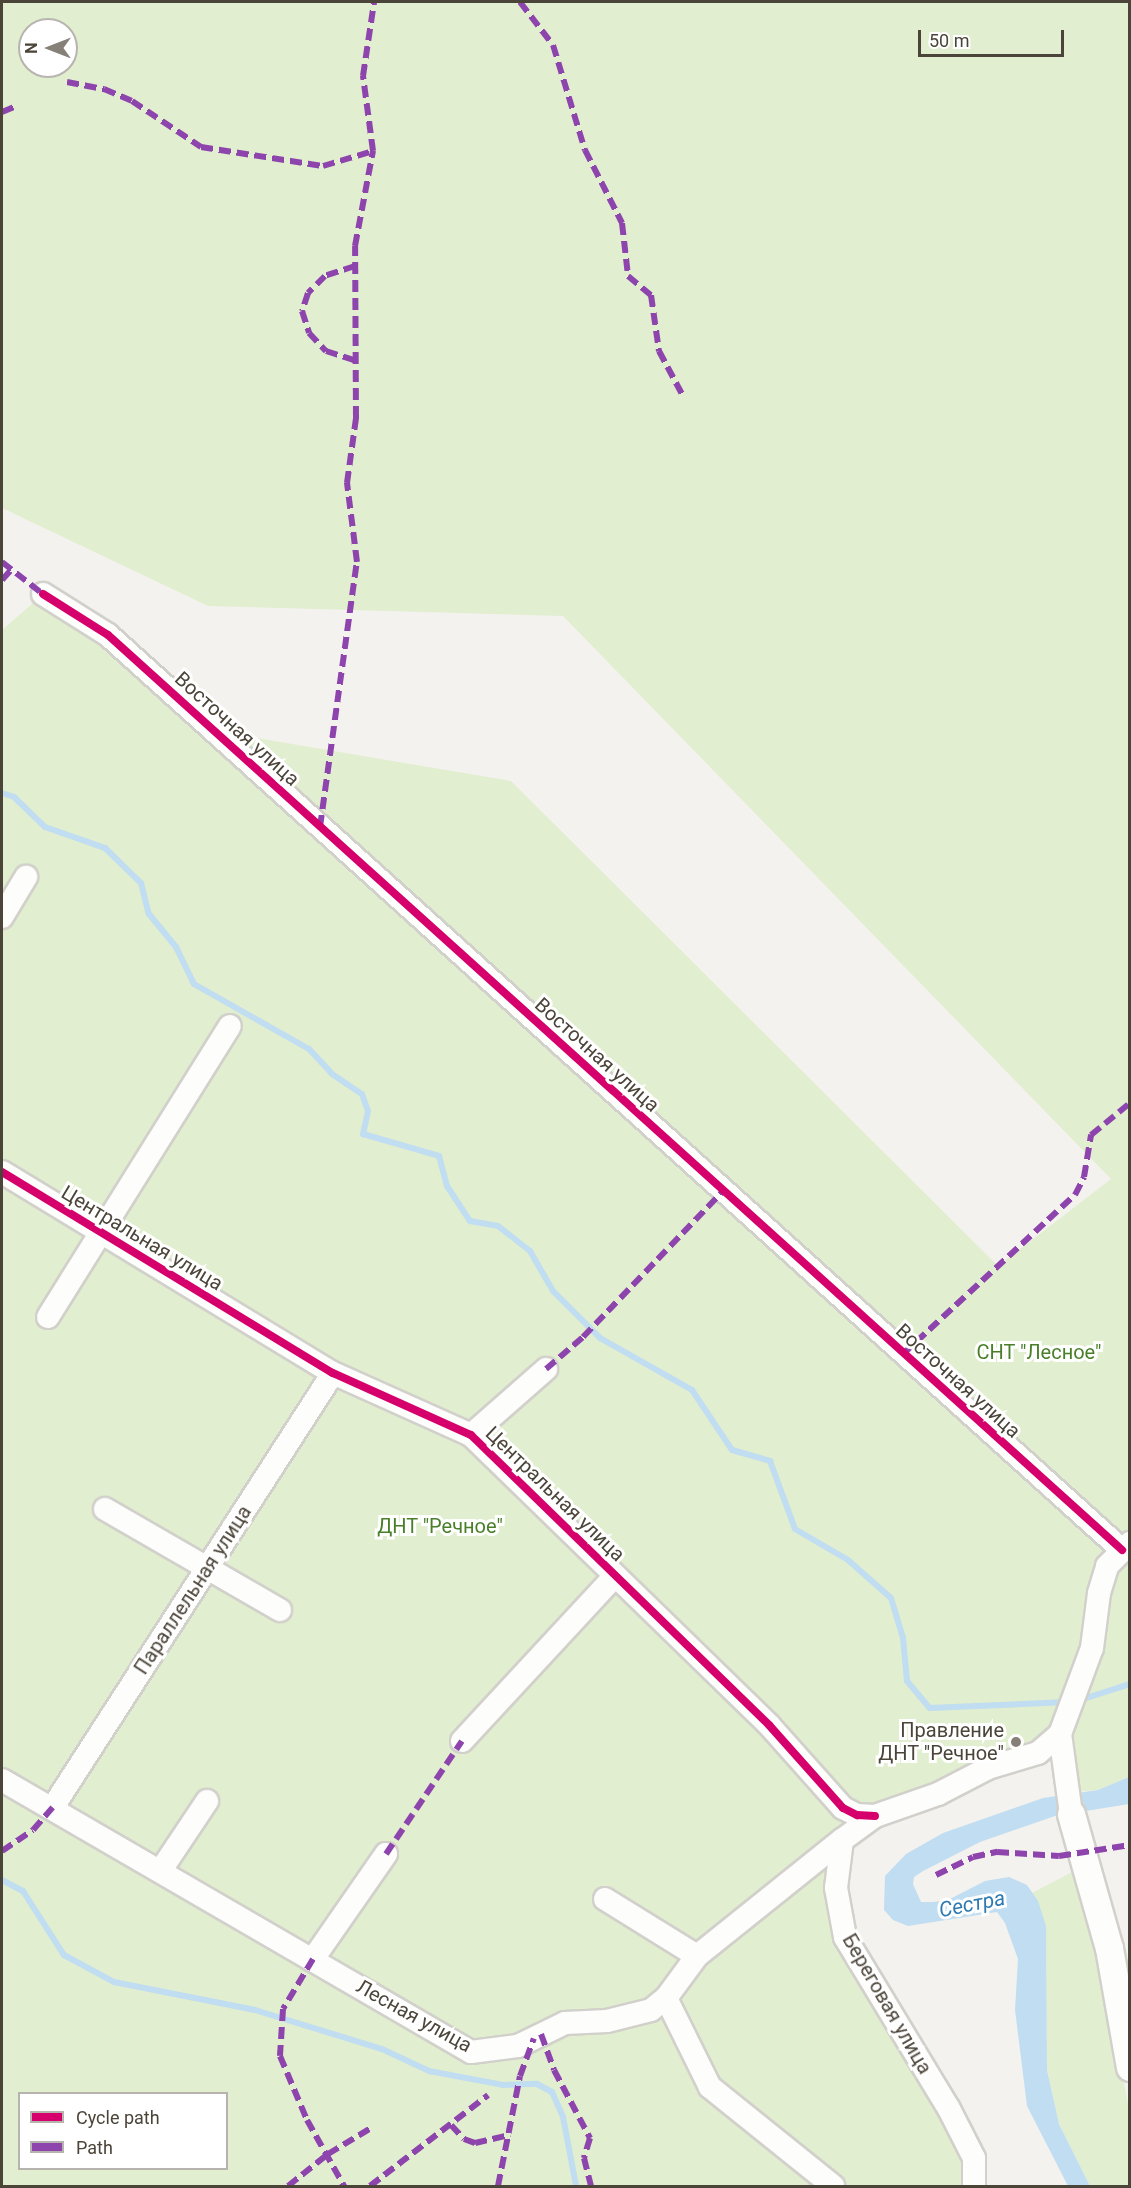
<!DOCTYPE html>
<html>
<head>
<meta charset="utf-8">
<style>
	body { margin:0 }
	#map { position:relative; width:1131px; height:2188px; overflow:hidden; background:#f4f2ee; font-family:Roboto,sans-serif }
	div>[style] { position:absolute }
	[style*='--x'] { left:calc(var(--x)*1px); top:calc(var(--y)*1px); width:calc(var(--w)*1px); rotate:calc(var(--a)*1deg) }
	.green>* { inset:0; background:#e1eecf }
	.water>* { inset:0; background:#c0ddf1 }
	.stream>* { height:6px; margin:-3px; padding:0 3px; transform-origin:3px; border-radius:3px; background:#c0ddf1 }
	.roads { filter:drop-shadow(2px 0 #d2d0cb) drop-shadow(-2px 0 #d2d0cb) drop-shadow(0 2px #d2d0cb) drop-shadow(0 -2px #d2d0cb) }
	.minor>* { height:22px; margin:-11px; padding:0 11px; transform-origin:11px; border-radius:11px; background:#fdfdfc }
	.tertiary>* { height:27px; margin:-13.5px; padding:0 13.5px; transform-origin:13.5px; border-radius:13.5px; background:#fdfdfc }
	.quiet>* { height:6px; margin-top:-3px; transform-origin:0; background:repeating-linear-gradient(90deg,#8e44ad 0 12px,transparent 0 18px) }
	.cycleway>* { height:8px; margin:-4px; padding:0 4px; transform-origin:4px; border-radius:4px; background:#d6006c }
	.dots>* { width:16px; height:16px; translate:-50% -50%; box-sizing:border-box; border:3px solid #fff; border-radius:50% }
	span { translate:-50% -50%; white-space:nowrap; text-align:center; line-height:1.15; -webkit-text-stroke:6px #fff; paint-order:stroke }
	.street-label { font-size:20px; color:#4b4439 }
	.park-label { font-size:20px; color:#4a7f2a }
	.poi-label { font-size:20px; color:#4b4439 }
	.right { translate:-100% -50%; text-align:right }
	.water-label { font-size:21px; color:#2e7ab2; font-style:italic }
	.frame { position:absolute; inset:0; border:3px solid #4b4439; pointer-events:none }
	.legend { position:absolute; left:18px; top:2092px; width:210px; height:78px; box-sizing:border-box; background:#fff; border:2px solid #b7b4b0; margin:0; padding:8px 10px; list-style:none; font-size:18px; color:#4b4439 }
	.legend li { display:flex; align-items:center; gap:12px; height:30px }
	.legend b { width:30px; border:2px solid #b7b4b0 }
	.north { position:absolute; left:18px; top:18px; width:60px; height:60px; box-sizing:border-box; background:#fff; border:2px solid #b7b4b0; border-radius:50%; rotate:270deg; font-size:16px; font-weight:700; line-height:24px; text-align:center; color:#4b4439 }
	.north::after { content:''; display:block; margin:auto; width:21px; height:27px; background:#868178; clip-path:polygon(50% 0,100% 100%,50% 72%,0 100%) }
	.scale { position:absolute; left:918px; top:30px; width:146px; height:27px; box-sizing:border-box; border:3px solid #4b4439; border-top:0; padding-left:8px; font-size:18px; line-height:21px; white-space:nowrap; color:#4b4439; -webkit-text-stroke:4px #fff; paint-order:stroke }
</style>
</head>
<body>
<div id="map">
	<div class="green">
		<div style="clip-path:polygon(evenodd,2px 2px,1129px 2px,1129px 1777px,1098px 1790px,1072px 1792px,1063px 1730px,847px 1836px,845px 1937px,949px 2109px,974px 2186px,2px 2186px,2px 630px,33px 603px,49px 597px,215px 731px,511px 781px,998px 1266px,1111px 1179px,563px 616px,208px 606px,2px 508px,2px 2px,30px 30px,66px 30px,66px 66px,30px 66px,30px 30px,2px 2px,20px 2094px,226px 2094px,226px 2168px,20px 2168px,20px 2094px)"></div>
		<div style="clip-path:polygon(1078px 1869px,1099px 1949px,1129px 2110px,1129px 2186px,1090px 2186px,1059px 2124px,1047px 2070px,1046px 1927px,1032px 1893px)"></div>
	</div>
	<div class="water">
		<div style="clip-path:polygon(1129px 1777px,1129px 1804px,1055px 1816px,980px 1842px,923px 1871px,914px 1877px,913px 1884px,921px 1902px,933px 1902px,948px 1900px,985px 1881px,1009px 1877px,1027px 1885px,1038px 1901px,1046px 1926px,1047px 2070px,1059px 2124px,1090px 2186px,1068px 2186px,1027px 2106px,1015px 2010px,1018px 1959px,1005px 1923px,997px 1912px,908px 1926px,893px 1920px,884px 1910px,885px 1876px,906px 1854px,943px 1833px,1043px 1798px,1098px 1790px)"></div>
	</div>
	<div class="stream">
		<div style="--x:2;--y:793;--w:13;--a:18"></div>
		<div style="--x:14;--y:797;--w:43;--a:44.1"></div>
		<div style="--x:45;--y:827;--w:64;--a:19.3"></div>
		<div style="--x:105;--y:848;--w:50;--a:44.2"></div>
		<div style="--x:141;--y:883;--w:32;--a:76"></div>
		<div style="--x:149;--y:914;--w:43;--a:50.7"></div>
		<div style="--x:176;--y:947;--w:41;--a:64.1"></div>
		<div style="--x:194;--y:984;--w:132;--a:29.5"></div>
		<div style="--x:309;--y:1049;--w:34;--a:47"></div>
		<div style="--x:332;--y:1074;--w:36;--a:34"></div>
		<div style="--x:362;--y:1094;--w:18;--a:71"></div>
		<div style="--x:368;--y:1111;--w:24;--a:102"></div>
		<div style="--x:363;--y:1134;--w:79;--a:16.1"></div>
		<div style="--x:439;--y:1156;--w:31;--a:75"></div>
		<div style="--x:447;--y:1186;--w:42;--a:56.7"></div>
		<div style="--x:470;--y:1221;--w:28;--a:10"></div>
		<div style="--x:498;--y:1226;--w:41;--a:38"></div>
		<div style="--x:530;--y:1251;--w:46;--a:60.1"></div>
		<div style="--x:553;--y:1291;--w:66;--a:45"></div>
		<div style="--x:600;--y:1338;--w:106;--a:29.5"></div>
		<div style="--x:692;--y:1390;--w:72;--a:56.3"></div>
		<div style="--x:732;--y:1450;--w:40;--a:16"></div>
		<div style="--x:770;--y:1461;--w:72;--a:69.8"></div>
		<div style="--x:795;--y:1529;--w:61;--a:30.3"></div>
		<div style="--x:848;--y:1560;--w:57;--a:41.5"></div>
		<div style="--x:891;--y:1598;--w:42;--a:73.3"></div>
		<div style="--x:903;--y:1638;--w:43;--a:84.7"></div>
		<div style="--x:907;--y:1681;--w:35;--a:50"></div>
		<div style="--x:930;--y:1708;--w:137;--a:-2.5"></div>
		<div style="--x:1080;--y:1700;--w:52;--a:-17.7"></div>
		<div style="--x:2;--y:1880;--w:24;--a:28"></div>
		<div style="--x:23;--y:1891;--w:76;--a:57.4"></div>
		<div style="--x:64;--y:1955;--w:57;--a:28.4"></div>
		<div style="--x:114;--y:1982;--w:144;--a:11.2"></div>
		<div style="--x:255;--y:2010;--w:133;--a:17.1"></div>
		<div style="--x:382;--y:2049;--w:52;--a:25.1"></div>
		<div style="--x:429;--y:2071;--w:75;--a:10.7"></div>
		<div style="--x:503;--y:2085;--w:34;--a:-2"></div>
		<div style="--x:537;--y:2084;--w:17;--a:28"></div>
		<div style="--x:552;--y:2092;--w:27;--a:66"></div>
		<div style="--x:563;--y:2117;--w:70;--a:79.3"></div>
	</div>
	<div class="roads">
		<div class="minor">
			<div style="--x:43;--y:594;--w:77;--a:32.2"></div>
			<div style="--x:108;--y:635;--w:1366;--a:42.06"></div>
			<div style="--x:2;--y:917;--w:47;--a:-59"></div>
			<div style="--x:2;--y:1172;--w:387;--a:31.3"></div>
			<div style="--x:333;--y:1373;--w:151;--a:24.2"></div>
			<div style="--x:471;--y:1435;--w:416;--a:44.2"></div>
			<div style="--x:769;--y:1725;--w:111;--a:48.3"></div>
			<div style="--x:843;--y:1808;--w:16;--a:27"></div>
			<div style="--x:857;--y:1815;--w:18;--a:3"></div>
			<div style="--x:48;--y:1317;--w:343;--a:-58"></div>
			<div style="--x:471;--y:1435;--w:100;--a:-41.3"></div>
			<div style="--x:105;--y:1509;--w:202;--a:30"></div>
			<div style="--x:462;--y:1741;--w:225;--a:-47.2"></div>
			<div style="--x:2;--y:1780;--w:542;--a:30.11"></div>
			<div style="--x:471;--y:2052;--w:47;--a:-7.3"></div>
			<div style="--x:518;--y:2046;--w:52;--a:-26.1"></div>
			<div style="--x:565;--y:2023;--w:42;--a:-2.7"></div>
			<div style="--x:607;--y:2021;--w:45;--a:-14"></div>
			<div style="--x:651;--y:2010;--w:19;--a:-39"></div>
			<div style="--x:666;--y:1998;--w:52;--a:-53.6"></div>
			<div style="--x:697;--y:1956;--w:186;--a:-38.7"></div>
			<div style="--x:53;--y:1807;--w:516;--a:-57.17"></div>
			<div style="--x:1071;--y:1814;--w:81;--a:-97.8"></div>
			<div style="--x:1060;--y:1734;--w:92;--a:-69.6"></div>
			<div style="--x:1092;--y:1648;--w:55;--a:-82.7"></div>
			<div style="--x:1099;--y:1593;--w:28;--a:-73"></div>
			<div style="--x:1107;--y:1566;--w:33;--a:-45"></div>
			<div style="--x:161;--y:1870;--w:83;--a:-56.3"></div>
			<div style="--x:605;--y:1899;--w:108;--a:31.8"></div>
			<div style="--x:313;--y:1959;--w:128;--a:-55.2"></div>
			<div style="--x:666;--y:1998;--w:99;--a:63.7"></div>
			<div style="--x:710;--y:2087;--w:158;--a:38.8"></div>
			<div style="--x:974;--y:2186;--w:28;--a:-90"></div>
			<div style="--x:974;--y:2158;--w:55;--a:-117"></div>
			<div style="--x:949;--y:2109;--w:201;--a:-121.2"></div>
			<div style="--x:845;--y:1937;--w:50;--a:-100.4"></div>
			<div style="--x:836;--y:1888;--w:48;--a:-82.9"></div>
			<div style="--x:842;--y:1840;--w:41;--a:-36"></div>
			<div style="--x:875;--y:1816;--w:67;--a:-19.2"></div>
			<div style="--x:938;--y:1794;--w:56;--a:-27.5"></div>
			<div style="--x:988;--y:1768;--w:52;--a:-16.7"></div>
			<div style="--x:1038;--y:1753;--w:29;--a:-41"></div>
		</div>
		<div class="tertiary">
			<div style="--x:1071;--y:1814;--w:139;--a:74.2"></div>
			<div style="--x:1109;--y:1948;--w:121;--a:80"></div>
		</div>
	</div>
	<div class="quiet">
		<div style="--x:520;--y:2;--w:54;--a:52.5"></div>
		<div style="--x:553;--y:45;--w:110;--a:73.1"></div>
		<div style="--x:585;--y:150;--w:82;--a:63.1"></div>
		<div style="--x:622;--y:223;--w:53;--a:83.5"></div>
		<div style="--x:628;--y:276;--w:30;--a:40"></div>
		<div style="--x:651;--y:295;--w:57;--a:81.9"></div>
		<div style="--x:659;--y:351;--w:51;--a:61.9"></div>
		<div style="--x:67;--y:82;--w:38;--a:11"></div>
		<div style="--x:104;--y:89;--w:30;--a:23"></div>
		<div style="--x:132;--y:101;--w:83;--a:33.7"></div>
		<div style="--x:201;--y:147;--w:123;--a:8.9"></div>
		<div style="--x:323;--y:166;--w:52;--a:-16.7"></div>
		<div style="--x:2;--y:112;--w:15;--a:-23"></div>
		<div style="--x:355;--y:266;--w:32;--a:162"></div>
		<div style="--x:325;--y:276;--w:24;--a:135"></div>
		<div style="--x:308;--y:293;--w:19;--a:108"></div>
		<div style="--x:302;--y:311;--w:23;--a:72"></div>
		<div style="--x:309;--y:333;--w:25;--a:47"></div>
		<div style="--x:326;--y:351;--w:32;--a:18"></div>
		<div style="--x:2;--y:562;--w:52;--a:38"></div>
		<div style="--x:2;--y:580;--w:13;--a:-48"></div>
		<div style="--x:320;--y:827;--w:268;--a:-82.1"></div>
		<div style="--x:357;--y:562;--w:80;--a:-97.2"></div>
		<div style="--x:347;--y:483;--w:66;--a:-82.1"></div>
		<div style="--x:356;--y:418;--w:172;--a:-90.3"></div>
		<div style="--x:355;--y:246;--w:97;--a:-79.3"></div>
		<div style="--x:373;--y:151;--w:76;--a:-97.6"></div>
		<div style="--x:363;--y:76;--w:75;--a:-81.5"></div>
		<div style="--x:903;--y:1354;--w:234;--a:-42.8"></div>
		<div style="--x:1075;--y:1195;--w:20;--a:-63"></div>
		<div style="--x:1084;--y:1177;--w:43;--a:-80.5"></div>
		<div style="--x:1091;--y:1135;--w:50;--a:-39.4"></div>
		<div style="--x:546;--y:1369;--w:49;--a:-40.9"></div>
		<div style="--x:583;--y:1337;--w:202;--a:-46.2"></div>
		<div style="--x:2;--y:1851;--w:37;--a:-34"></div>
		<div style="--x:33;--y:1830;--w:30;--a:-49"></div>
		<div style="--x:386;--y:1854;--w:136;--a:-56.1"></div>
		<div style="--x:936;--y:1875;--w:41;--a:-25.9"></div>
		<div style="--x:973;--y:1857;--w:25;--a:-12"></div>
		<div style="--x:997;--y:1852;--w:62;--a:3.7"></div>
		<div style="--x:1059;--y:1856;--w:72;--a:-8.8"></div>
		<div style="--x:313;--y:1959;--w:58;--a:121"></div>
		<div style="--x:283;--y:2009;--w:47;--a:93.7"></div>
		<div style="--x:280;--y:2056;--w:69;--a:67.1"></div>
		<div style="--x:307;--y:2120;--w:76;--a:60.7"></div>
		<div style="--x:541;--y:2034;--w:38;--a:70"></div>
		<div style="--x:554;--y:2070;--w:77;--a:62.1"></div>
		<div style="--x:590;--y:2138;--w:21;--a:107"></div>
		<div style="--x:584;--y:2158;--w:29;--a:76"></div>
		<div style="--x:451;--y:2125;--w:19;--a:47"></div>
		<div style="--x:464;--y:2139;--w:12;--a:20"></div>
		<div style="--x:475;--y:2143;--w:36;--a:-13"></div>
		<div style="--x:288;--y:2186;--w:51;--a:-38.7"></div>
		<div style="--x:328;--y:2154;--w:50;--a:-31.2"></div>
		<div style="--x:370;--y:2186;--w:149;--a:-37.6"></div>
		<div style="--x:498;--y:2186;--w:112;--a:-78.7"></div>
		<div style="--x:520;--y:2076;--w:40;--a:-69.8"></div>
	</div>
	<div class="cycleway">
		<div style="--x:43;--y:594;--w:77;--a:32.2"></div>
		<div style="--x:108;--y:635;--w:1366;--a:42.06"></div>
		<div style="--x:2;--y:1172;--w:387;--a:31.3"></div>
		<div style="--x:333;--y:1373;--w:151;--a:24.2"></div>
		<div style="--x:471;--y:1435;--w:416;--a:44.2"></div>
		<div style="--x:769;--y:1725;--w:111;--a:48.3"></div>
		<div style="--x:843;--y:1808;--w:16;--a:27"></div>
		<div style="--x:857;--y:1815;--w:18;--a:3"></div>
	</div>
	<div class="dots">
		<div style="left:1016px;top:1742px;background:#868178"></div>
	</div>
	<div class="street-label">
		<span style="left:237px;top:729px;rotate:42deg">Восточная улица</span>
		<span style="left:597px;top:1055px;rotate:42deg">Восточная улица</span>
		<span style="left:142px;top:1238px;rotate:31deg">Центральная улица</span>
		<span style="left:958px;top:1381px;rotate:42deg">Восточная улица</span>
		<span style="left:555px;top:1494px;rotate:44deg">Центральная улица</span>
		<span style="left:193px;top:1590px;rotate:-57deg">Параллельная улица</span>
		<span style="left:887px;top:2004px;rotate:60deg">Береговая улица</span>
		<span style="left:414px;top:2016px;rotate:29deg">Лесная улица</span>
	</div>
	<div class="park-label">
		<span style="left:1039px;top:1352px">СНТ "Лесное"</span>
		<span style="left:440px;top:1526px">ДНТ "Речное"</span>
	</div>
	<div class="poi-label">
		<span class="right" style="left:1004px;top:1742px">Правление<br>ДНТ "Речное"</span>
	</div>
	<div class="water-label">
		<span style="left:972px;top:1904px;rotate:-11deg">Сестра</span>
	</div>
	<div class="frame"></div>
	<ul class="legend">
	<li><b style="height:8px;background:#d6006c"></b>Cycle path</li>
	<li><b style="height:8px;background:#8e44ad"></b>Path</li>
	</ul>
	<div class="north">N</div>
	<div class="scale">50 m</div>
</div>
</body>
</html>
